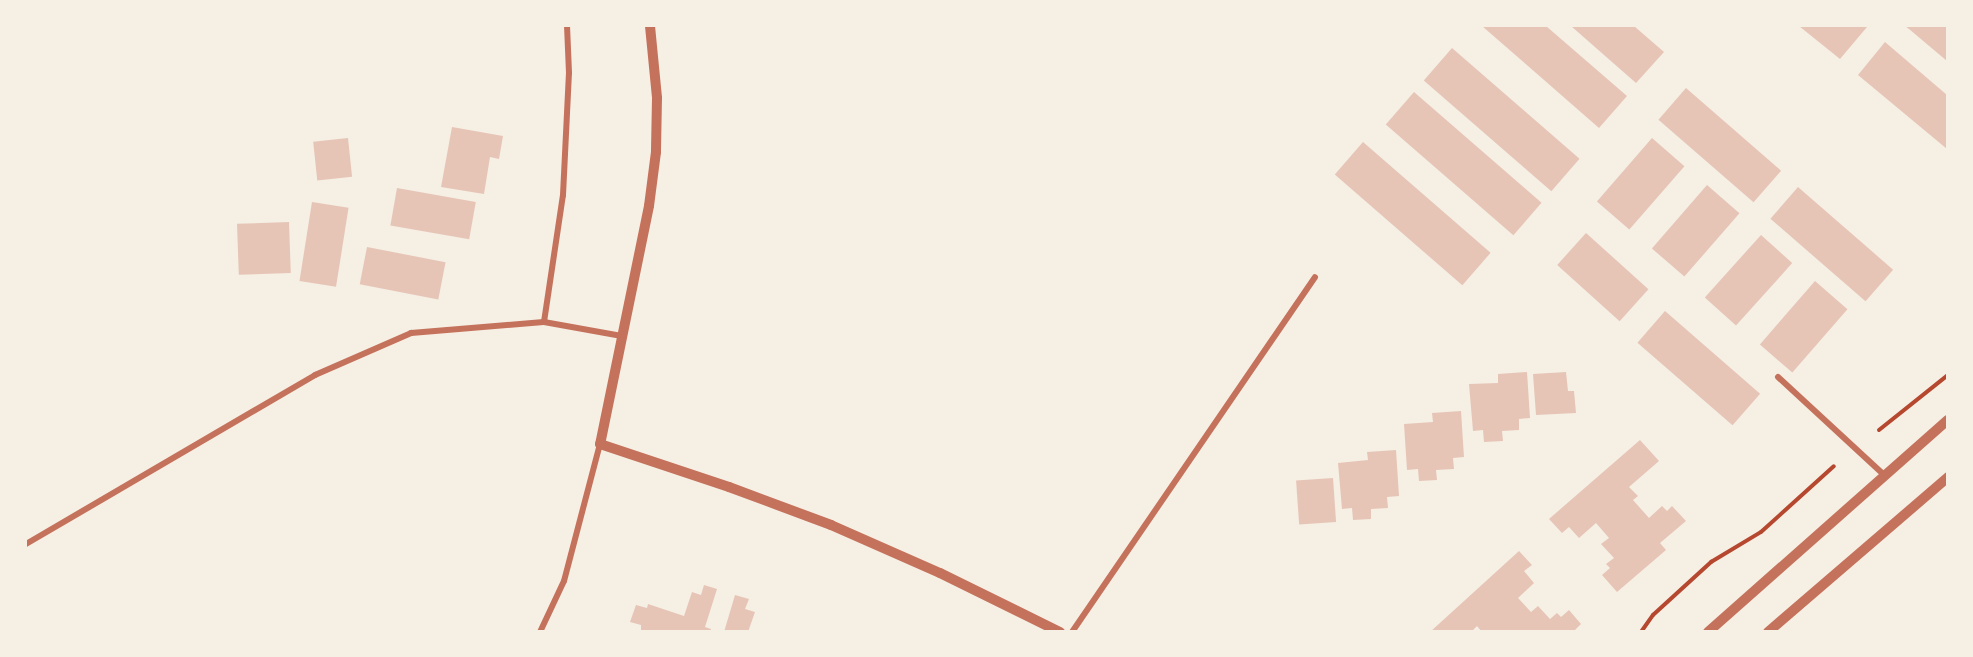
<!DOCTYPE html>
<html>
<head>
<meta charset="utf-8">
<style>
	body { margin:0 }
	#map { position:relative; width:1973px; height:657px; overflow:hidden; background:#f6efe4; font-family:Roboto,sans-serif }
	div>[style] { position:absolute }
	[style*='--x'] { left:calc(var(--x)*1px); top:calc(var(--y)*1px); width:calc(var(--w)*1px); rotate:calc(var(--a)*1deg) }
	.building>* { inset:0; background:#e6c5b7; transform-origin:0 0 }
	.path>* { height:4px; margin:-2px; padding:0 2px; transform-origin:2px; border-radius:2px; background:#b5482f }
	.minor>* { height:6px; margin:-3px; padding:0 3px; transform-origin:3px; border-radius:3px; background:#c5725c }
	.tertiary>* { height:10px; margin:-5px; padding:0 5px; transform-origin:5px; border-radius:5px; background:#c5725c }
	span { translate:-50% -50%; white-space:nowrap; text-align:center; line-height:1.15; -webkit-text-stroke:4.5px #f6efe4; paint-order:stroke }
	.frame { position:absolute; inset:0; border:27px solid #f6efe4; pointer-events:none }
</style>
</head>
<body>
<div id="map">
	<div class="building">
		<div style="clip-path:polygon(1482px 26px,1546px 26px,1627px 96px,1599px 128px)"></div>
		<div style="clip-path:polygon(1571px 26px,1634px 26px,1664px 52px,1636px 83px)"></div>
		<div style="clip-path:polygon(1799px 26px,1865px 26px,1867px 27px,1840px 59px)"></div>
		<div style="clip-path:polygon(1905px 26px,1947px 26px,1947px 61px,1909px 29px)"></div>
		<div style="clip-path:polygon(1885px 42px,1947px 95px,1947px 149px,1858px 75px)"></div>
		<div style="left:1452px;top:48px;width:169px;height:43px;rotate:41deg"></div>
		<div style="left:1686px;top:88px;width:126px;height:42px;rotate:41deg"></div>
		<div style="left:1414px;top:92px;width:169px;height:43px;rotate:41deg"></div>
		<div style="clip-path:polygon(452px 127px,503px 136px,499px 159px,490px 157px,484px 194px,441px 187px)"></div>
		<div style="left:348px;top:138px;width:39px;height:35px;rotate:84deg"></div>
		<div style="left:1652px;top:138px;width:43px;height:84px;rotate:41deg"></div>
		<div style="left:1363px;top:142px;width:169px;height:43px;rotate:41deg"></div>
		<div style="left:1707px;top:185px;width:43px;height:84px;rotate:41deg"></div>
		<div style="left:1798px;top:187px;width:126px;height:42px;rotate:41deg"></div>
		<div style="left:397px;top:188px;width:80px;height:38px;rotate:10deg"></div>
		<div style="left:312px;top:202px;width:37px;height:80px;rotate:9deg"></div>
		<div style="left:289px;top:222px;width:51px;height:52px;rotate:88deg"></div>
		<div style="left:1586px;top:233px;width:84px;height:43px;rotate:42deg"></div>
		<div style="left:1761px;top:235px;width:42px;height:84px;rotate:42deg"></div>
		<div style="left:367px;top:247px;width:80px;height:38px;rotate:11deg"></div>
		<div style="left:1815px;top:281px;width:43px;height:84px;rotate:41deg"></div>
		<div style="left:1665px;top:311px;width:126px;height:42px;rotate:41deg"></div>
		<div style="clip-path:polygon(1527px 372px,1530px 418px,1519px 419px,1519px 430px,1502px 431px,1503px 441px,1484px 442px,1483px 430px,1473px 431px,1469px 384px,1498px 383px,1498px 374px)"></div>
		<div style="clip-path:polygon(1566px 372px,1568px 391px,1574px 391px,1576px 413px,1536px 415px,1533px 374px)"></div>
		<div style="clip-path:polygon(1461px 411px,1464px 457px,1453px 458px,1454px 469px,1436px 470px,1437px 480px,1419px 481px,1418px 469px,1407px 470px,1404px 424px,1433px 422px,1432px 413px)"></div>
		<div style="clip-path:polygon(1640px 440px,1659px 461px,1629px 487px,1638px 496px,1633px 500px,1649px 518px,1662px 506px,1667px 511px,1672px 506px,1686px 521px,1660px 543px,1666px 550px,1617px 592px,1602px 575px,1610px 568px,1606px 564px,1614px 558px,1601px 544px,1609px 538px,1596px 523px,1579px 538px,1569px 527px,1562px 533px,1549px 519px)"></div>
		<div style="clip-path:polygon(1396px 450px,1399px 496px,1387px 497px,1388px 508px,1371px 509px,1371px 519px,1353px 520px,1352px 508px,1342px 509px,1338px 463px,1368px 460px,1367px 452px)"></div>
		<div style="left:1333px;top:478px;width:44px;height:37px;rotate:86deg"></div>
		<div style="clip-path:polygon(1519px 551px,1532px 565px,1524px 571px,1534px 583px,1518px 598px,1531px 612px,1538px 606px,1550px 619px,1557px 613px,1561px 617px,1569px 610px,1581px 624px,1573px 632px,1482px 632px,1477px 626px,1471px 632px,1430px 632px)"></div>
		<div style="clip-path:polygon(704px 585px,717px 589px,705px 627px,711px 629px,710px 632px,641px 632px,641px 625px,630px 622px,636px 605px,647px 608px,648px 604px,684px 616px,692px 592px,701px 595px)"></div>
		<div style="clip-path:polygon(735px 595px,749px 599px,745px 609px,755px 612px,748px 632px,724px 632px)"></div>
	</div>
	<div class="path">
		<div style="--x:1879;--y:430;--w:88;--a:-38.6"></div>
		<div style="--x:1641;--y:632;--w:21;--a:-55"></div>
		<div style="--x:1653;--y:615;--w:79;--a:-42.4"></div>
		<div style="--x:1711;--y:562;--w:58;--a:-31"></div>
		<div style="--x:1761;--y:532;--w:98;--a:-42.1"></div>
	</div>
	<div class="minor">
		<div style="--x:544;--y:322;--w:128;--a:-81.5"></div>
		<div style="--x:563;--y:195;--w:122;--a:-87.2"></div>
		<div style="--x:569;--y:73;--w:47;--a:-92.4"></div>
		<div style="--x:1778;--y:377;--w:143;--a:42.7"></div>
		<div style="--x:26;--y:544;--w:335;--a:-30.3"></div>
		<div style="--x:315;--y:375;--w:105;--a:-23.6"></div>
		<div style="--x:411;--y:333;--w:133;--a:-4.7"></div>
		<div style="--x:544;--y:322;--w:79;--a:10.2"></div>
		<div style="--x:540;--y:632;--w:56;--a:-64.8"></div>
		<div style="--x:564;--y:581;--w:142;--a:-75.3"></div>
		<div style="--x:1072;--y:632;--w:430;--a:-55.6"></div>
	</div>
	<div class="tertiary">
		<div style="--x:650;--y:26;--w:72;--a:84.4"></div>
		<div style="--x:657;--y:98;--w:54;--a:91.1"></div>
		<div style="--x:656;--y:152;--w:54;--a:97.4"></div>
		<div style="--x:649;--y:206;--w:243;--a:101.6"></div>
		<div style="--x:600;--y:444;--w:136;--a:18.4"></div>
		<div style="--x:729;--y:487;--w:109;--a:20.4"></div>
		<div style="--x:831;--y:525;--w:119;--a:23.8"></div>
		<div style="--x:940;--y:573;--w:134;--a:26.2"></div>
		<div style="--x:1708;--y:632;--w:320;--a:-41.5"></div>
		<div style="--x:1768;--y:632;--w:238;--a:-40.7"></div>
	</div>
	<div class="frame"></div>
</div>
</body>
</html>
